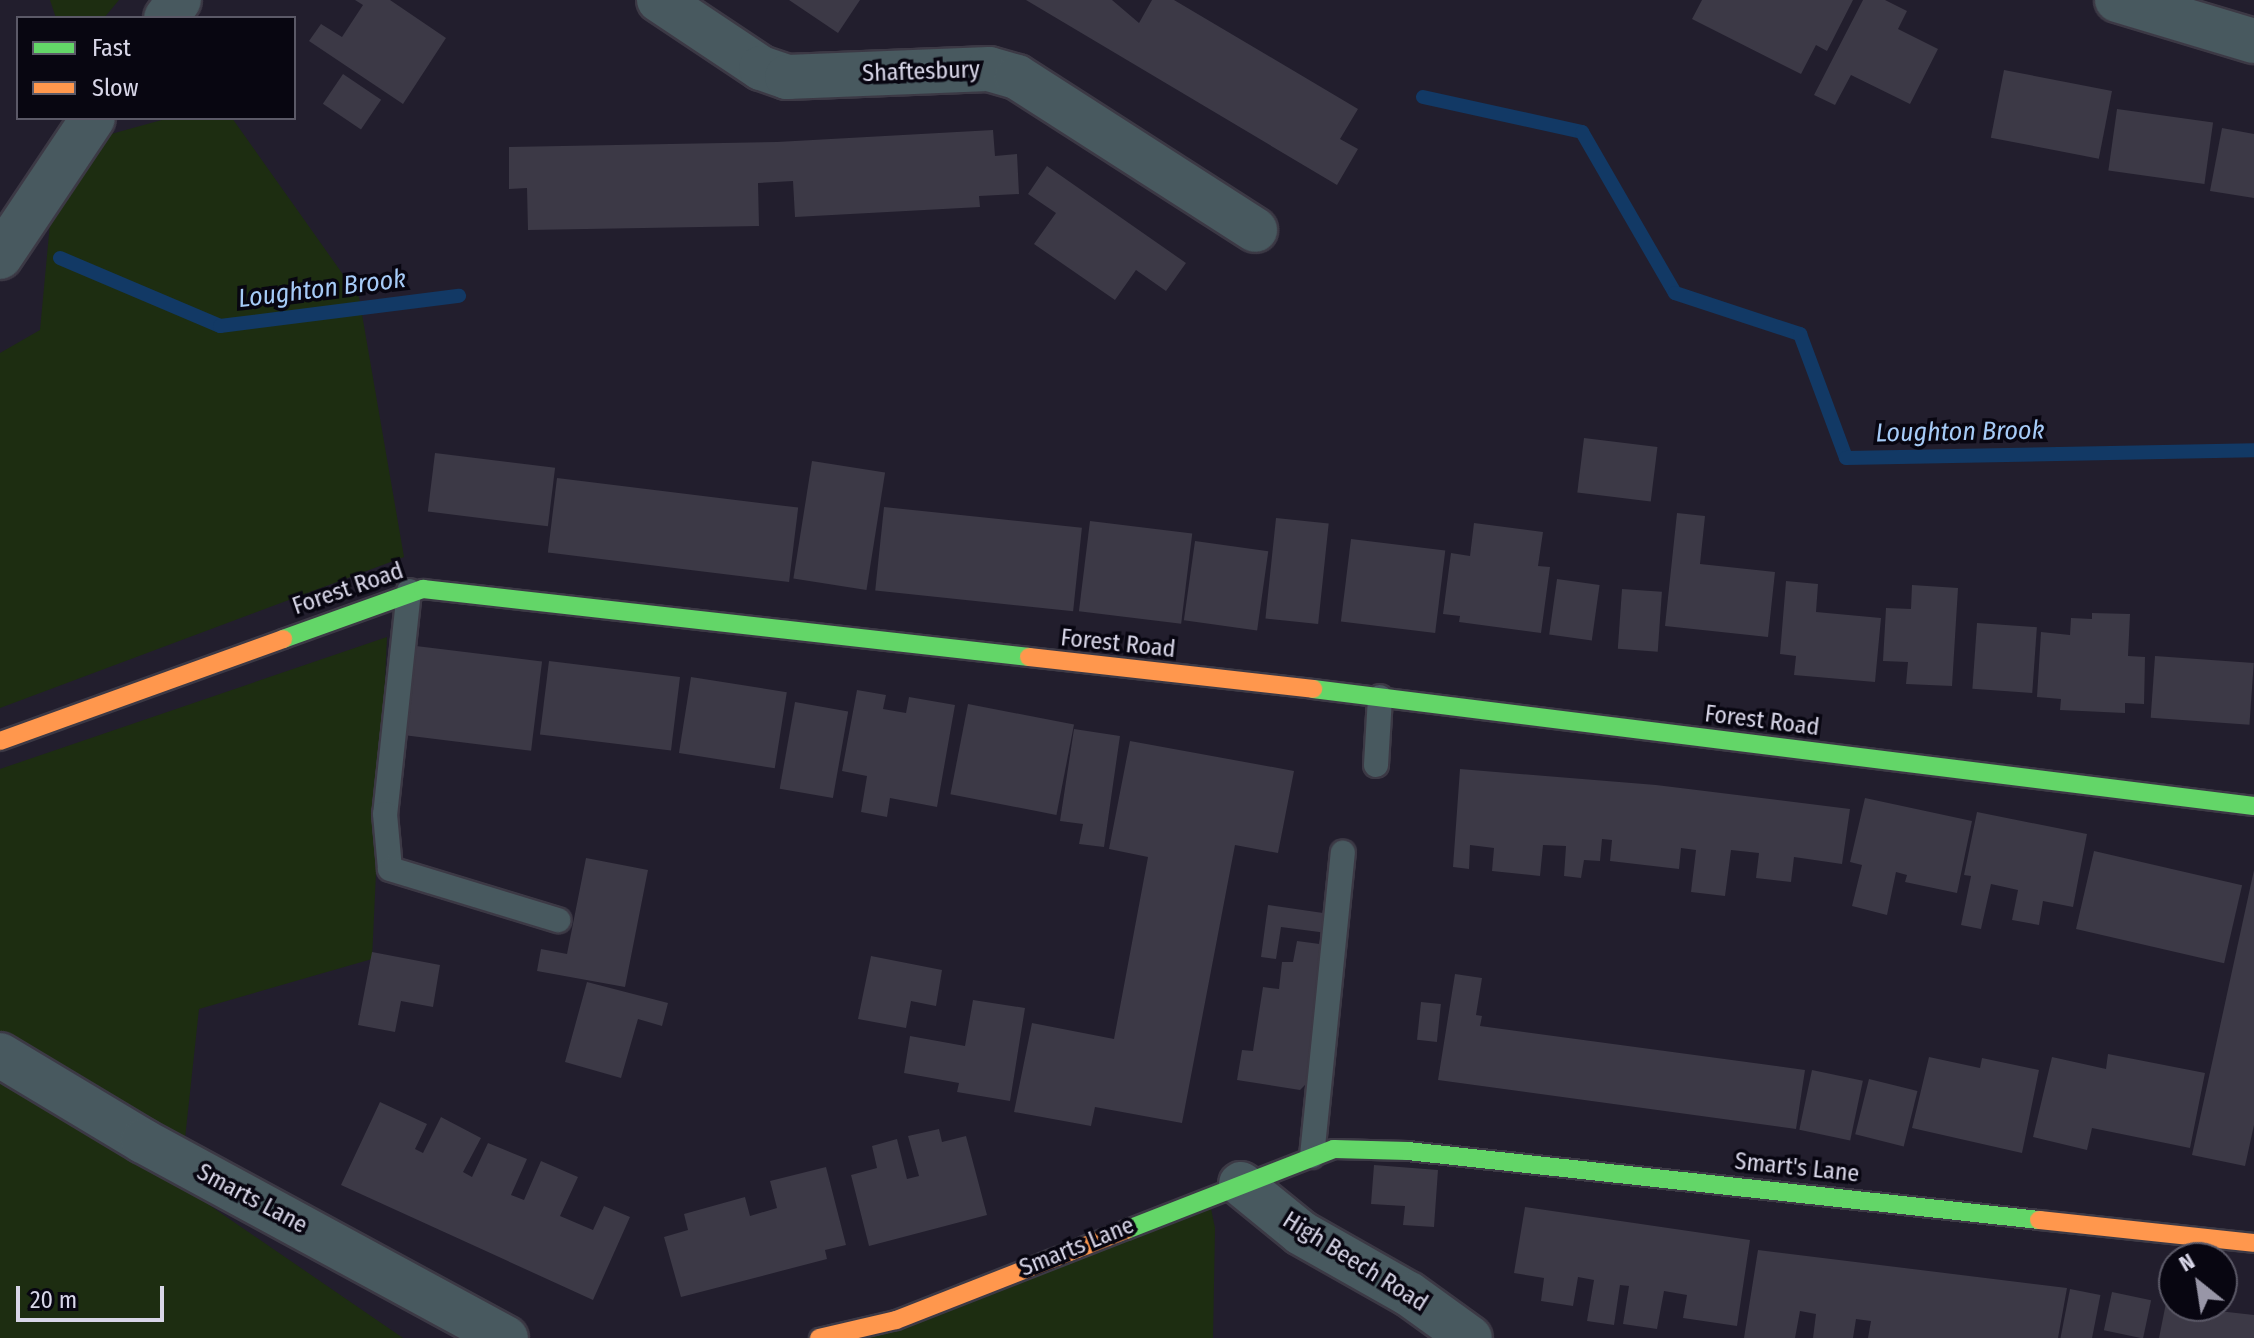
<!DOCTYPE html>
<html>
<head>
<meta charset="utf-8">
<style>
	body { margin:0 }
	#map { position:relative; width:2254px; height:1338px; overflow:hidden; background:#221e2d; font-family:"Fira Sans Condensed",sans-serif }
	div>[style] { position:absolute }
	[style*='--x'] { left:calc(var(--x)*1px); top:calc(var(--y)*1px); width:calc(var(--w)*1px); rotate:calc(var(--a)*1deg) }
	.green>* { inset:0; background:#1d2d11 }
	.stream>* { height:14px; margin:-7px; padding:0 7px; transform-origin:7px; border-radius:7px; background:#123965 }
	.building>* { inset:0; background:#3c3946; transform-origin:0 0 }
	.roads { filter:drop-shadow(2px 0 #3c3945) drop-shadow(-2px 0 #3c3945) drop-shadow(0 2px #3c3945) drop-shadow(0 -2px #3c3945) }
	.lane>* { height:24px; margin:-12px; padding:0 12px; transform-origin:12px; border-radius:12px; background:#48595f }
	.street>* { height:44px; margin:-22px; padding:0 22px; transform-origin:22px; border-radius:22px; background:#48595f }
	.fast>* { height:18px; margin:-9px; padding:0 9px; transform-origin:9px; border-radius:9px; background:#63d668 }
	.slow>* { height:18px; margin:-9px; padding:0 9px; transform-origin:9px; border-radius:9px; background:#ff974d }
	span { translate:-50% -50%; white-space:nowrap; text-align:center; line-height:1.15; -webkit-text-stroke:7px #080611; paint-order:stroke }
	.street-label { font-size:24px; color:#d8d6e8 }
	.water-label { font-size:26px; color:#a6cbf7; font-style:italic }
	.legend { position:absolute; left:16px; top:16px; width:280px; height:104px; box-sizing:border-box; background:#080611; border:2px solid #5b5967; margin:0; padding:10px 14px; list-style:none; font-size:24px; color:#d8d6e8 }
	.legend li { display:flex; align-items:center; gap:16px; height:40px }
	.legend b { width:40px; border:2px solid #5b5967 }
	.north { position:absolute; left:2158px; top:1242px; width:80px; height:80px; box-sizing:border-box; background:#080611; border:2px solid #5b5967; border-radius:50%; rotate:330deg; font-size:22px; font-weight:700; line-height:32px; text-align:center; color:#d8d6e8 }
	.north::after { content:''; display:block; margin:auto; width:28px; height:36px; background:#9896a7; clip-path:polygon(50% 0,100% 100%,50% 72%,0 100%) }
	.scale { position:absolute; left:16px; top:1286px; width:148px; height:36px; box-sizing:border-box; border:4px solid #d8d6e8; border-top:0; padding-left:10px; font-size:24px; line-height:28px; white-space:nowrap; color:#d8d6e8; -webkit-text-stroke:6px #080611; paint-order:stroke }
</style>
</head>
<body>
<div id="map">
	<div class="green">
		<div style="clip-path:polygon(50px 0,119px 0,104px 18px,56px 18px)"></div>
		<div style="clip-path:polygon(169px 118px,232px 118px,359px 297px,404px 557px,0 708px,0 353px,40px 330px,57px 149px)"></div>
		<div style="clip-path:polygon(387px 637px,372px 959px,199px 1009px,180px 1185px,403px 1338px,0 1338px,0 769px)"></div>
		<div style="clip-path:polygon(1210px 1204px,1215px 1228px,1213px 1338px,856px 1338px)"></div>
	</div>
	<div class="stream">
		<div style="--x:1423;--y:97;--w:163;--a:12.4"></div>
		<div style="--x:1582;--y:132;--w:186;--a:60"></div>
		<div style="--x:1675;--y:293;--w:132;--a:18.2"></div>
		<div style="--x:1800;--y:334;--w:132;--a:69.6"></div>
		<div style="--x:1846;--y:458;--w:408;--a:-1.1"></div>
		<div style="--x:60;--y:258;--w:174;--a:23"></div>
		<div style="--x:220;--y:326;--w:241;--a:-7.2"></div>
	</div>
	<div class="building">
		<div style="clip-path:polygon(355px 0,390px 0,446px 38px,403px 104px,309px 41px,321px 24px,342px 37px,363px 5px)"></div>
		<div style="clip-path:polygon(789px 0,860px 0,838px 33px)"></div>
		<div style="clip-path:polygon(1026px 0,1112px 0,1139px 23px,1152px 0,1174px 0,1358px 109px,1340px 139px,1358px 149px,1337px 185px)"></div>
		<div style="clip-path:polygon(1702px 0,1853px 0,1827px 51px,1816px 45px,1801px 74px,1692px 19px)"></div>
		<div style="clip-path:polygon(1863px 0,1885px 0,1907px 11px,1898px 29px,1938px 49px,1910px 104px,1851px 75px,1835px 105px,1814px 95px)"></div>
		<div style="left:2004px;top:70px;width:110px;height:69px;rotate:11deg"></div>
		<div style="left:343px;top:74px;width:46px;height:36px;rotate:34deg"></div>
		<div style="left:2117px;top:109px;width:97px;height:62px;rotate:8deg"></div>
		<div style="clip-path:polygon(2222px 128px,2254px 134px,2254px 198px,2210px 191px)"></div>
		<div style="clip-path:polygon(993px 130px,995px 156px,1017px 154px,1019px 194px,979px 196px,980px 207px,795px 217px,793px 181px,758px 183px,759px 226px,528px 230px,527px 188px,509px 189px,509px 147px,777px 142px)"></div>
		<div style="clip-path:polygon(1047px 166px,1186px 263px,1166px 291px,1136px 270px,1115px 300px,1034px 244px,1056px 213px,1028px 194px)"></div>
		<div style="left:1584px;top:438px;width:74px;height:55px;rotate:7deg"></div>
		<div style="left:435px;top:453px;width:121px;height:59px;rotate:7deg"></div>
		<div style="left:812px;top:461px;width:74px;height:119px;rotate:9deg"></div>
		<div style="left:557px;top:478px;width:243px;height:75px;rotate:7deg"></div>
		<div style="left:884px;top:507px;width:199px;height:84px;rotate:6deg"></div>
		<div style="clip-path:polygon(1677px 513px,1705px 516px,1700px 564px,1775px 572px,1768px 637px,1665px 626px)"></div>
		<div style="left:1276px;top:518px;width:53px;height:101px;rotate:6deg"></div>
		<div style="left:1090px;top:521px;width:103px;height:91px;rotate:7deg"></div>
		<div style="clip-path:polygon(1474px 523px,1543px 532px,1538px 566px,1550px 567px,1541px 633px,1459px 622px,1460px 616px,1443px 614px,1451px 553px,1470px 556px)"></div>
		<div style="left:1351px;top:539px;width:95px;height:83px;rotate:7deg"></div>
		<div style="left:1195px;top:541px;width:74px;height:80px;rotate:8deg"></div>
		<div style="left:1557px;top:579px;width:43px;height:56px;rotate:8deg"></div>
		<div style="clip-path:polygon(1786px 581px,1818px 584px,1816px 612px,1881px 618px,1875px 682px,1794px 675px,1796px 656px,1780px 654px)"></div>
		<div style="clip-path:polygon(1912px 585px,1958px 588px,1952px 686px,1906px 684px,1908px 662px,1883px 661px,1886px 608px,1911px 609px)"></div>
		<div style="left:1622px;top:589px;width:40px;height:60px;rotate:4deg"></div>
		<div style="clip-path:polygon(2092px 613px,2130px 614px,2128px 656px,2145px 657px,2144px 704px,2125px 703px,2125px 713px,2060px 710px,2061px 699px,2037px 697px,2041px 632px,2070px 635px,2071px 618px,2092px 619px)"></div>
		<div style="left:1977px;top:623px;width:60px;height:66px;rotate:4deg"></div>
		<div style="left:416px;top:646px;width:127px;height:90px;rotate:7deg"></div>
		<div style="left:2155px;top:656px;width:99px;height:62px;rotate:4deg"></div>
		<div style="left:549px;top:661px;width:132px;height:74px;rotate:7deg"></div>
		<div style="left:691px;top:677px;width:97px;height:77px;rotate:9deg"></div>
		<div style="clip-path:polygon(857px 690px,886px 695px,883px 709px,906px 713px,909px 697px,955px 705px,937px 807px,890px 798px,887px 817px,861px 812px,867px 776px,842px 771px)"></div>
		<div style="left:795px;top:702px;width:54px;height:88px;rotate:10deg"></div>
		<div style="left:968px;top:704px;width:108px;height:92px;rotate:11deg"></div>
		<div style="clip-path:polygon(1074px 729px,1120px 736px,1104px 847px,1079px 844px,1083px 824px,1060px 821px)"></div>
		<div style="clip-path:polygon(1130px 741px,1294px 771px,1278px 853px,1235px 845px,1182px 1123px,1095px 1107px,1091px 1126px,1014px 1112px,1032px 1023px,1114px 1039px,1148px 857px,1109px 849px)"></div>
		<div style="clip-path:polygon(1460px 769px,1656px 785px,1850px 809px,1842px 864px,1794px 857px,1791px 882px,1756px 878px,1759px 853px,1731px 850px,1725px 896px,1691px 892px,1696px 850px,1681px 848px,1679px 869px,1610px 861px,1612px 840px,1602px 839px,1600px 861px,1584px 860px,1581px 878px,1564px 876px,1566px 846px,1543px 845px,1540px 876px,1492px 871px,1494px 848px,1470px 845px,1469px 869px,1453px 867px)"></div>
		<div style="clip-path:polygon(1865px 798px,1972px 821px,1957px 893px,1905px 882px,1907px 875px,1896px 872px,1887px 915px,1852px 906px,1862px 865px,1850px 862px)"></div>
		<div style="clip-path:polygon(1977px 812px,2087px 834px,2073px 907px,2043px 901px,2039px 925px,2012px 920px,2018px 890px,1991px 884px,1981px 929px,1961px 925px,1971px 876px,1964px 875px)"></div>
		<div style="left:2094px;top:851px;width:152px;height:80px;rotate:13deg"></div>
		<div style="clip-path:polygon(586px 858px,648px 870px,625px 987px,537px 971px,541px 949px,567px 954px)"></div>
		<div style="clip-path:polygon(2254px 870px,2254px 1125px,2245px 1166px,2192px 1155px)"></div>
		<div style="clip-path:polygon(1268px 905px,1330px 914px,1327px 933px,1281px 927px,1276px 959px,1261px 957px)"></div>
		<div style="clip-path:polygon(1297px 941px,1327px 945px,1307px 1083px,1300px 1090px,1237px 1080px,1242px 1050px,1253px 1051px,1263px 987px,1279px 989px,1282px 962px,1293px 962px)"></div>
		<div style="clip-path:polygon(372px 952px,440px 965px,433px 1007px,401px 1001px,395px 1032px,358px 1025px)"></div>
		<div style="clip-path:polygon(871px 956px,942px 970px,936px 1006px,911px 1001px,906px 1028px,858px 1019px)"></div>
		<div style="clip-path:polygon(1455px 974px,1482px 978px,1476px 1015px,1482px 1016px,1480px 1026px,1805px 1070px,1796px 1129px,1438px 1080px)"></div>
		<div style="clip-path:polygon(587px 982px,668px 1003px,662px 1026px,638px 1019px,621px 1078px,565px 1062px)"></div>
		<div style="clip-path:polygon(973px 1000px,1025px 1008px,1010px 1101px,957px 1092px,959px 1083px,904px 1073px,910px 1036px,965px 1046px)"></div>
		<div style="left:1421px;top:1002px;width:20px;height:38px;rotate:6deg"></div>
		<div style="clip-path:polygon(2108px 1054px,2205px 1073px,2190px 1148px,2092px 1128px,2087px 1150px,2033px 1137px,2052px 1057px,2106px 1069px)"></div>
		<div style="clip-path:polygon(1929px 1057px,1980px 1068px,1982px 1058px,2039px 1070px,2022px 1153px,1912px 1128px)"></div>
		<div style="left:1812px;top:1070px;width:52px;height:61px;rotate:12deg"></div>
		<div style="left:1869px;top:1079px;width:50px;height:57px;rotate:14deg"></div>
		<div style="clip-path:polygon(380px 1102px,427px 1124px,415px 1149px,423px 1153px,441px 1117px,481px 1138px,463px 1172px,472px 1177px,488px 1143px,527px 1159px,511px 1195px,524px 1200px,541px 1161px,578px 1177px,560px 1216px,593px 1230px,604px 1206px,630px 1217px,593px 1300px,341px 1185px)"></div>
		<div style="clip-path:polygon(939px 1129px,942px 1142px,966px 1136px,987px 1215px,869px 1246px,851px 1175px,877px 1168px,872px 1146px,897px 1139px,907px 1179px,919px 1176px,908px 1136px)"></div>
		<div style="clip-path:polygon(1374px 1165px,1438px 1170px,1434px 1227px,1403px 1225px,1405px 1206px,1371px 1204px)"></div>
		<div style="clip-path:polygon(826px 1167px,846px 1245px,825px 1250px,827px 1259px,681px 1297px,664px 1237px,688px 1230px,684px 1214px,745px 1197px,750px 1216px,777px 1208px,770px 1181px)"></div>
		<div style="clip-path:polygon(1525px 1207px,1750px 1240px,1737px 1326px,1683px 1318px,1687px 1295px,1664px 1291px,1657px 1329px,1623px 1324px,1629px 1286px,1620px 1285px,1614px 1325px,1587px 1321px,1594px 1280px,1578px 1277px,1573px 1306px,1541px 1301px,1544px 1278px,1514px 1273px)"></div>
		<div style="clip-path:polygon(1758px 1250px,2067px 1288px,2058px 1338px,1868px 1338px,1871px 1321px,1856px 1319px,1853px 1338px,1813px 1338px,1816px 1314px,1800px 1311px,1795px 1338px,1744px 1338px)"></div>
		<div style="left:2070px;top:1289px;width:31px;height:50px;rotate:11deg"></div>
		<div style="left:2112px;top:1292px;width:40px;height:39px;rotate:12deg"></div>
		<div style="clip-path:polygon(2167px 1298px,2174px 1300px,2174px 1306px,2254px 1315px,2254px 1338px,2159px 1338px)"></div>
	</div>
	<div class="roads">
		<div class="lane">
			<div style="--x:409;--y:591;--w:224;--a:96.1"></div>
			<div style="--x:385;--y:814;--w:55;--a:84.8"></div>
			<div style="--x:390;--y:869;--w:176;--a:16.9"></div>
			<div style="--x:1376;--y:765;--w:68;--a:-86.6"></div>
			<div style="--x:1312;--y:1156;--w:305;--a:-84.2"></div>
		</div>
		<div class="street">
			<div style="--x:659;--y:0;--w:123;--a:33.7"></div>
			<div style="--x:761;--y:68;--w:28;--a:19"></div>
			<div style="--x:787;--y:77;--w:202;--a:-2.3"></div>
			<div style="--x:989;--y:69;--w:29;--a:16"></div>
			<div style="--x:1017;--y:77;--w:283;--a:32.7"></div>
			<div style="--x:2117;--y:0;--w:143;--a:16.7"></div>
			<div style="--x:166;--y:18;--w:22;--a:-54"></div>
			<div style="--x:0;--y:257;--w:167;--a:-56.2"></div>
			<div style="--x:0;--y:1055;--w:167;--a:31"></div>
			<div style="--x:143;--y:1141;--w:413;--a:28.5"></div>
			<div style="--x:1241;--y:1184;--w:77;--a:39.2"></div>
			<div style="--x:1301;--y:1233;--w:124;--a:29.5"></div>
			<div style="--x:1409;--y:1294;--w:75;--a:35.8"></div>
		</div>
		<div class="fast">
			<div style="--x:283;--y:639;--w:149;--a:-19.7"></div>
			<div style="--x:423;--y:589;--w:610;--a:6.4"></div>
			<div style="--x:1313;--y:689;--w:948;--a:7.09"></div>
			<div style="--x:1126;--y:1230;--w:223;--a:-21.3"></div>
			<div style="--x:1334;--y:1149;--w:74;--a:1.5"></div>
			<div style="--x:1408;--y:1151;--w:635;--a:6.24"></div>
		</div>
		<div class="slow">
			<div style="--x:1029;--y:657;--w:286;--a:6.4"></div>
			<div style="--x:0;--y:741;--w:301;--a:-19.8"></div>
			<div style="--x:2039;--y:1220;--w:216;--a:6.1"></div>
			<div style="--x:819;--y:1338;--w:79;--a:-13.2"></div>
			<div style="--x:896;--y:1320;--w:247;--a:-21.4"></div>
		</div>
	</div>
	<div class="street-label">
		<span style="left:921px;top:72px;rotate:-2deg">Shaftesbury</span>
		<span style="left:348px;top:589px;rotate:-19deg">Forest Road</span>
		<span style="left:1118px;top:644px;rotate:6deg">Forest Road</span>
		<span style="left:1762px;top:721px;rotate:7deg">Forest Road</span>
		<span style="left:1797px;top:1168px;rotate:6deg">Smart's Lane</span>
		<span style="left:252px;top:1199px;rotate:28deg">Smarts Lane</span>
		<span style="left:1077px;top:1247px;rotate:-22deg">Smarts Lane</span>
		<span style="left:1355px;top:1262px;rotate:32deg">High Beech Road</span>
	</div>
	<div class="water-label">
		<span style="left:322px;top:289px;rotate:-7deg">Loughton Brook</span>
		<span style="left:1960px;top:432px;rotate:-1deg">Loughton Brook</span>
	</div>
	<ul class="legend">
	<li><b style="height:10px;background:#63d668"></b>Fast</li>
	<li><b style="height:10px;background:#ff974d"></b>Slow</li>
	</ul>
	<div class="north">N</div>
	<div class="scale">20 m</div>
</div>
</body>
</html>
